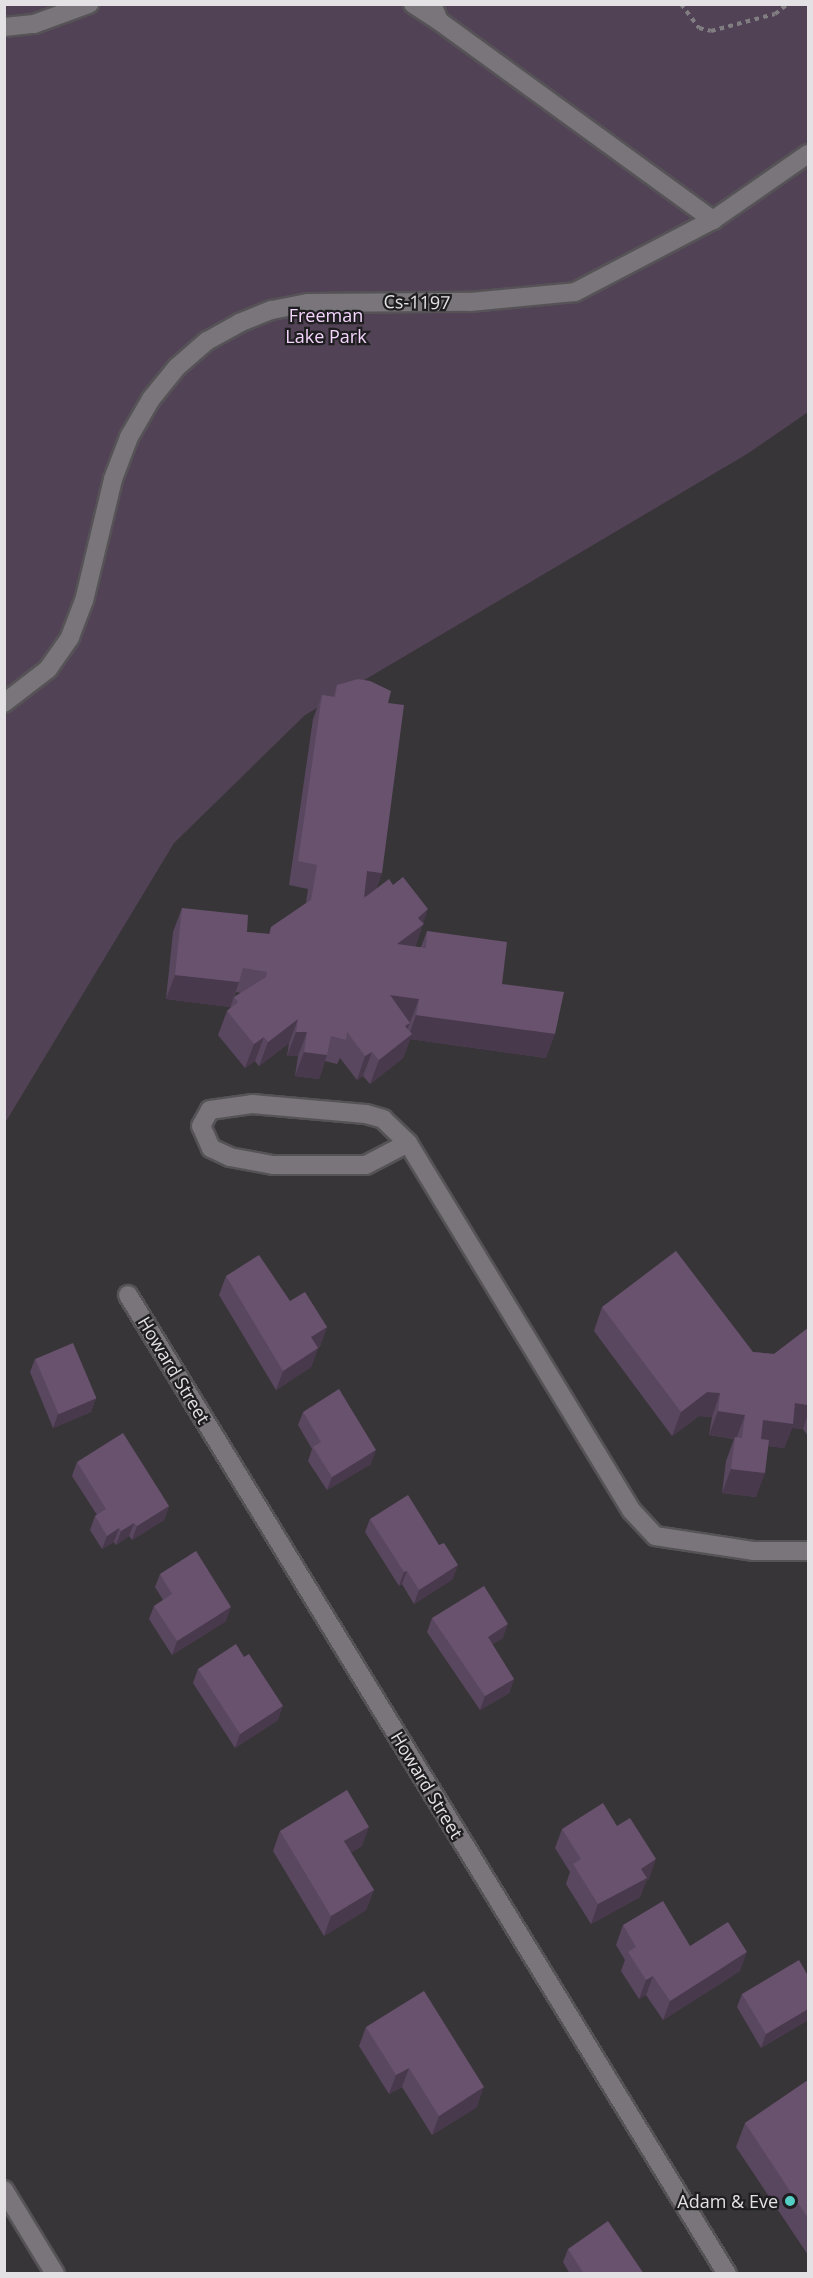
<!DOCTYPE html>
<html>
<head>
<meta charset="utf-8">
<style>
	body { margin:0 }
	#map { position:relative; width:813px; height:2278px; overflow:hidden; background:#383539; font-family:"Open Sans",sans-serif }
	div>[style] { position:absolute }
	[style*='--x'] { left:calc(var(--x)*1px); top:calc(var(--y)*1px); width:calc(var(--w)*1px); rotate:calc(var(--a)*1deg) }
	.green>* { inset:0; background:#524256 }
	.path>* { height:4px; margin-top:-2px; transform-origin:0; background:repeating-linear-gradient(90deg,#817e82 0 4.5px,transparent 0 9px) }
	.roads { filter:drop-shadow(2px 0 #565357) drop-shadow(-2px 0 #565357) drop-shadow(0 2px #565357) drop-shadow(0 -2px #565357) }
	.minor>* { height:18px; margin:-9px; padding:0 9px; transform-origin:9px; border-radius:9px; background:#79757a }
	.wall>* { inset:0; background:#59475f }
	.shaded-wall>* { inset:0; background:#49394d }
	.building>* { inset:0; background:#68526e; transform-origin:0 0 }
	.dots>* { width:16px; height:16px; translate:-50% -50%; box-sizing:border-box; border:3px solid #1e1d1f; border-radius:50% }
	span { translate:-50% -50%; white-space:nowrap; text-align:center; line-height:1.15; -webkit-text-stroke:4.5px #1e1d1f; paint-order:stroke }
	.street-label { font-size:18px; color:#e4e1e4 }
	.park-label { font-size:18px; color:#f5d5fe }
	.poi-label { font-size:18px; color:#e4e1e4 }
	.right { translate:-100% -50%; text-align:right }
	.frame { position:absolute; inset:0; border:6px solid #e4e1e4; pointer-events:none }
</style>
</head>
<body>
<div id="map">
	<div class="green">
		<div style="clip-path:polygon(5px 5px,808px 5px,808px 412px,747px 454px,305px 715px,174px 843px,5px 1123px)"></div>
	</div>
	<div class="path">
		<div style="--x:681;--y:4;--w:30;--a:53"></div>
		<div style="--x:699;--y:28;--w:12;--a:14"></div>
		<div style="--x:711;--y:31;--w:66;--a:-14.9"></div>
		<div style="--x:775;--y:14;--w:16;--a:-38"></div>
	</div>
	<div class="roads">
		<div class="minor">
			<div style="--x:413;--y:4;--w:31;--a:33"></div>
			<div style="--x:439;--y:21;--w:18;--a:-112"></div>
			<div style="--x:439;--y:21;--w:339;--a:36"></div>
			<div style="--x:4;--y:27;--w:30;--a:-6"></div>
			<div style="--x:34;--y:24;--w:59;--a:-20"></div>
			<div style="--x:4;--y:703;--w:56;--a:-37.7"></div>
			<div style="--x:48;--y:669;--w:39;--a:-55"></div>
			<div style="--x:70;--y:637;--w:39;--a:-69"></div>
			<div style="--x:84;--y:601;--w:125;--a:-76.6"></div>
			<div style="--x:113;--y:479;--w:45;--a:-69.1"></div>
			<div style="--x:129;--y:437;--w:44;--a:-59.9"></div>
			<div style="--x:151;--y:399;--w:41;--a:-50.9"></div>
			<div style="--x:177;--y:367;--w:40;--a:-41"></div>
			<div style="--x:207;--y:341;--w:37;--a:-29"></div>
			<div style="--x:239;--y:323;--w:35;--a:-22"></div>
			<div style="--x:272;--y:310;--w:37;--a:-11"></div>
			<div style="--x:308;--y:303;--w:162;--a:-0.4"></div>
			<div style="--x:470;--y:302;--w:105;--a:-5.4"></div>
			<div style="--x:575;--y:292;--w:156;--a:-27.6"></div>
			<div style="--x:713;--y:220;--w:116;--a:-34.8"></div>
			<div style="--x:408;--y:1143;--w:47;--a:152.4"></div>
			<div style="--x:366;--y:1165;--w:93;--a:180"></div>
			<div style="--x:273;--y:1165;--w:44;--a:-169.5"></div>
			<div style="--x:230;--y:1157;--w:21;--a:-155"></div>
			<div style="--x:211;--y:1148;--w:24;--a:-114"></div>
			<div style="--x:201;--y:1126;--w:18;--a:-61"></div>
			<div style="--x:210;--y:1110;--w:42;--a:-8.1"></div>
			<div style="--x:252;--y:1104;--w:114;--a:5"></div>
			<div style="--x:366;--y:1114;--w:18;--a:16"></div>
			<div style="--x:383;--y:1119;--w:35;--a:44"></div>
			<div style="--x:408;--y:1143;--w:429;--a:58.7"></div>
			<div style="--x:631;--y:1510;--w:35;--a:47"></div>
			<div style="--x:655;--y:1536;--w:99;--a:8.7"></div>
			<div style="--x:753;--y:1551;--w:55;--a:0"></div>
			<div style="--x:128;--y:1295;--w:1148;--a:58.54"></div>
			<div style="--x:4;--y:2190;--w:98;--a:58.7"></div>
		</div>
	</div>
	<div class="wall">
		<div style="clip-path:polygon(337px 685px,388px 703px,382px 873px,376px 889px,423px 923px,415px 947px,421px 947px,427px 931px,502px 984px,546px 1058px,410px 1039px,403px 1058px,370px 1084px,363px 1076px,357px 1080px,340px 1058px,337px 1064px,325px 1061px,319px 1079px,295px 1076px,298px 1056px,287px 1056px,289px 1043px,259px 1066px,255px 1061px,245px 1068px,218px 1035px,227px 1011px,230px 1008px,234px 997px,241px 993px,236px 992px,230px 1007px,166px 999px,173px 932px,182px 908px,247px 932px,269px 934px,271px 927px,306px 903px,308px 889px,289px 885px,313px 719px,322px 695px,333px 697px)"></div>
		<div style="clip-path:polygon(226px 1276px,290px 1301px,327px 1327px,320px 1346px,318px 1348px,311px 1367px,276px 1390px,219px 1295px)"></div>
		<div style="clip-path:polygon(602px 1307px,753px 1352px,774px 1354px,808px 1328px,808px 1436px,803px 1429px,792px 1428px,784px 1448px,768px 1446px,756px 1497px,722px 1493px,726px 1461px,734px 1439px,709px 1435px,712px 1417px,699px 1416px,672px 1436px,594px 1331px)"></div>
		<div style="clip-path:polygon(35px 1359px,96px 1398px,91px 1412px,53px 1428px,30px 1372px)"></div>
		<div style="clip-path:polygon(303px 1412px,371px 1464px,327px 1490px,308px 1461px,312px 1449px,298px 1425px)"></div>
		<div style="clip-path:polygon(77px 1462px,169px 1506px,164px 1520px,132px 1540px,129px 1536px,116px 1545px,114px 1542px,102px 1549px,90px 1530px,95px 1516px,97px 1515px,72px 1476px)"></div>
		<div style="clip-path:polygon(370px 1519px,453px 1579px,414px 1604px,402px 1584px,399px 1586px,365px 1532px)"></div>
		<div style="clip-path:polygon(160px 1574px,226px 1621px,172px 1655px,149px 1619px,154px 1606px,163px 1600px,155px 1587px)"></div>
		<div style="clip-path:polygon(432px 1618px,503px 1638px,492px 1644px,514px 1679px,509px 1693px,480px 1710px,427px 1632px)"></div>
		<div style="clip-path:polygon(244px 1657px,278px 1720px,235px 1748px,193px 1683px,198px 1669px)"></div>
		<div style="clip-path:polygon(562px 1829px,649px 1879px,646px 1881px,640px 1897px,591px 1924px,566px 1884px,570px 1872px,555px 1848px)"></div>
		<div style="clip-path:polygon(280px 1831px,362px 1846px,350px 1853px,374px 1890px,366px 1910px,324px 1936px,273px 1851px)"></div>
		<div style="clip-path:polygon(623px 1925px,690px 1946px,740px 1971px,663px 2020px,646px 1995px,639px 1999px,621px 1971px,625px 1960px,616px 1945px)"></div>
		<div style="clip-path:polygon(808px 1976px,808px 2020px,761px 2048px,737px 2007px,742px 1994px)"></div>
		<div style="clip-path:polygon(366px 2027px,477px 2107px,432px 2135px,402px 2087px,389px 2094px,359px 2046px)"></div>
		<div style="clip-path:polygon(808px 2080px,808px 2255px,736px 2147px,745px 2123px)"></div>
		<div style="clip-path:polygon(568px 2249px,644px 2274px,570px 2274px,563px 2262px)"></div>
	</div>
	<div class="shaded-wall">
		<div style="clip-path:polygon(367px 871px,382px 873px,373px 898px,359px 895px)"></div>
		<div style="clip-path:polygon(428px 909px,415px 948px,397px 944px,418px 918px)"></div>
		<div style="clip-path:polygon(175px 975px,239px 982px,230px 1007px,166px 999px)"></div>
		<div style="clip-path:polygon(390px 995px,419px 999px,403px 1041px,408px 1037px,416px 1015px,555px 1034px,546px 1058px,410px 1039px,403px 1058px,370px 1084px,379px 1060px)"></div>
		<div style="clip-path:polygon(298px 1019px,289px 1043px,259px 1066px,268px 1042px)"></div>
		<div style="clip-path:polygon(296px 1032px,307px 1032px,298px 1056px,287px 1056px)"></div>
		<div style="clip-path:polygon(264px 1037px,255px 1061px,245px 1068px,254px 1044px)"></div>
		<div style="clip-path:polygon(304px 1052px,327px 1055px,319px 1079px,295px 1076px)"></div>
		<div style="clip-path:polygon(372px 1052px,363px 1076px,357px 1080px,365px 1056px)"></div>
		<div style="clip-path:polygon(327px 1327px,320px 1346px,304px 1356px,311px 1337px)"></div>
		<div style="clip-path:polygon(318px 1348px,311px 1367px,276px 1390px,283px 1371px)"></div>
		<div style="clip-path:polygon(707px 1392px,720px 1393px,712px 1417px,699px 1416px,672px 1436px,681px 1412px)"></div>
		<div style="clip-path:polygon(96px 1398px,91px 1412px,53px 1428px,58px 1414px)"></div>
		<div style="clip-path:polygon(795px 1403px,808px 1405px,808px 1414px,803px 1429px,792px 1428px,784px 1448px,755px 1444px,763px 1420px)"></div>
		<div style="clip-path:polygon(718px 1411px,745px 1415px,736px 1439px,709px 1435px)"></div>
		<div style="clip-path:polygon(376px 1450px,371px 1464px,327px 1490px,332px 1477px)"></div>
		<div style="clip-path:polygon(731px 1469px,765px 1473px,756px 1497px,722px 1493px)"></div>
		<div style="clip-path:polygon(169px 1506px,164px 1520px,132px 1540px,137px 1526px)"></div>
		<div style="clip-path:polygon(134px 1523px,129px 1536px,116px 1545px,121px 1531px)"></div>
		<div style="clip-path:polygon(119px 1528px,114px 1542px,102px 1549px,107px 1536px)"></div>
		<div style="clip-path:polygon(458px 1565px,453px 1579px,414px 1604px,419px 1590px)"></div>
		<div style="clip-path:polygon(407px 1571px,402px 1584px,399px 1586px,404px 1572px)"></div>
		<div style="clip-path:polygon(231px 1607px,226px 1621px,172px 1655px,177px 1641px)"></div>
		<div style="clip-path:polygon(508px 1624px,503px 1638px,483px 1650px,488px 1637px)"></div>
		<div style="clip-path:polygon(514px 1679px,509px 1693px,480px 1710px,485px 1696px)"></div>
		<div style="clip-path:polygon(283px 1706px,278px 1720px,235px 1748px,240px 1734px)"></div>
		<div style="clip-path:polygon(369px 1827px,362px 1846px,336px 1861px,344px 1841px)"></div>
		<div style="clip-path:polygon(656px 1859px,649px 1879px,646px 1881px,640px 1897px,591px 1924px,598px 1904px,641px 1869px)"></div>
		<div style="clip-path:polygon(374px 1890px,366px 1910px,324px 1936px,331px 1916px)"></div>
		<div style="clip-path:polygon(747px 1952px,740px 1971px,663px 2020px,670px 2001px)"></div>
		<div style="clip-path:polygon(653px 1976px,646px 1995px,639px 1999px,646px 1980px)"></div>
		<div style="clip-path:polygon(808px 2009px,808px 2020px,761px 2048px,766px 2034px)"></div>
		<div style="clip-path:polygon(409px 2068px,402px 2087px,389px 2094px,396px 2075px)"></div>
		<div style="clip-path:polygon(484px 2087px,477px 2107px,432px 2135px,439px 2116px)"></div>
	</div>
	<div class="building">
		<div style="clip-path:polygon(358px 679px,370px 681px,391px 691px,388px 703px,404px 705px,382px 873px,367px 871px,364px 898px,389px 879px,393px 885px,403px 877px,428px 909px,418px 918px,424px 924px,397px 944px,426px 948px,427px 931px,507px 942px,502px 984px,564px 992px,555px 1034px,416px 1015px,419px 999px,390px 995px,410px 1023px,405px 1026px,412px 1034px,379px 1060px,372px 1052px,365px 1056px,347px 1032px,346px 1040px,331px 1036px,327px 1055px,304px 1052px,307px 1032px,296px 1032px,298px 1019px,268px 1042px,264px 1037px,254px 1044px,227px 1011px,238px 1002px,234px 997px,266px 977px,267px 972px,243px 968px,239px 982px,175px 975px,182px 908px,248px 915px,247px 932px,270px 934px,271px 927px,311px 900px,317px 865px,298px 861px,322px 695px,335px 697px,337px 685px)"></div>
		<div style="clip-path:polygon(676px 1251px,753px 1352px,774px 1354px,808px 1328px,808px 1405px,795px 1403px,793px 1424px,763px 1420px,761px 1439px,769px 1440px,765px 1473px,731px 1469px,735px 1437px,742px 1438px,745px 1415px,718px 1411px,720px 1393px,707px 1392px,681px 1412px,602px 1307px)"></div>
		<div style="clip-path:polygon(259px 1255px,290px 1301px,305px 1292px,327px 1327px,311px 1337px,318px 1348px,283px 1371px,226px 1276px)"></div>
		<div style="left:73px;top:1343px;width:60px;height:41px;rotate:67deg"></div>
		<div style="clip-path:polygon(339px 1389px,376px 1450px,332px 1477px,313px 1447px,321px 1442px,303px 1412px)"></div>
		<div style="clip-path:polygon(123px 1433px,169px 1506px,137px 1526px,134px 1523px,121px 1531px,119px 1528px,107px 1536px,95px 1516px,106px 1509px,77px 1462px)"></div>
		<div style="clip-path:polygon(408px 1495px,439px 1545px,444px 1543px,458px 1565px,419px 1590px,407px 1571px,404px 1572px,370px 1519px)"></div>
		<div style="clip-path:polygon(196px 1551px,231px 1607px,177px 1641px,154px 1606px,172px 1594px,160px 1574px)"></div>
		<div style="clip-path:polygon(484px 1586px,508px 1624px,488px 1637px,514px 1679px,485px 1696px,432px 1618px)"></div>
		<div style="clip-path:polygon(236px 1644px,244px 1657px,249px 1654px,283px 1706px,240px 1734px,198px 1669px)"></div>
		<div style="clip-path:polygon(347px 1790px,369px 1827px,344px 1841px,374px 1890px,331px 1916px,280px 1831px)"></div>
		<div style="clip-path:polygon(603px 1803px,617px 1826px,630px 1818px,656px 1859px,641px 1869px,647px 1878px,598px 1904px,573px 1864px,581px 1859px,562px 1829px)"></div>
		<div style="clip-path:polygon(663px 1901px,690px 1946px,728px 1922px,747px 1952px,670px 2001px,653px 1976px,646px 1980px,628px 1952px,636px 1947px,623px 1925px)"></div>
		<div style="clip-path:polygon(799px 1960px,808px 1976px,808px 2009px,766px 2034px,742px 1994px)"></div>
		<div style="clip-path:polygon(424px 1991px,484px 2087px,439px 2116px,409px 2068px,396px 2075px,366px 2027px)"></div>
		<div style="clip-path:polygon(808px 2080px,808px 2218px,745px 2123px)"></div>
		<div style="clip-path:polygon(608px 2221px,644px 2274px,584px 2274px,568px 2249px)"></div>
	</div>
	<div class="dots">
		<div style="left:790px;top:2201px;background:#55cec5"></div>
	</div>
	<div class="street-label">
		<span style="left:417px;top:302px;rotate:1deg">Cs-1197</span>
		<span style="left:174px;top:1370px;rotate:59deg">Howard Street</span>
		<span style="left:427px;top:1785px;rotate:59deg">Howard Street</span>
	</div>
	<div class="park-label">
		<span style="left:326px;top:326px">Freeman<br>Lake Park</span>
	</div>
	<div class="poi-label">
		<span class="right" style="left:778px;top:2201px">Adam &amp; Eve</span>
	</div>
	<div class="frame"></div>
</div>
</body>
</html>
